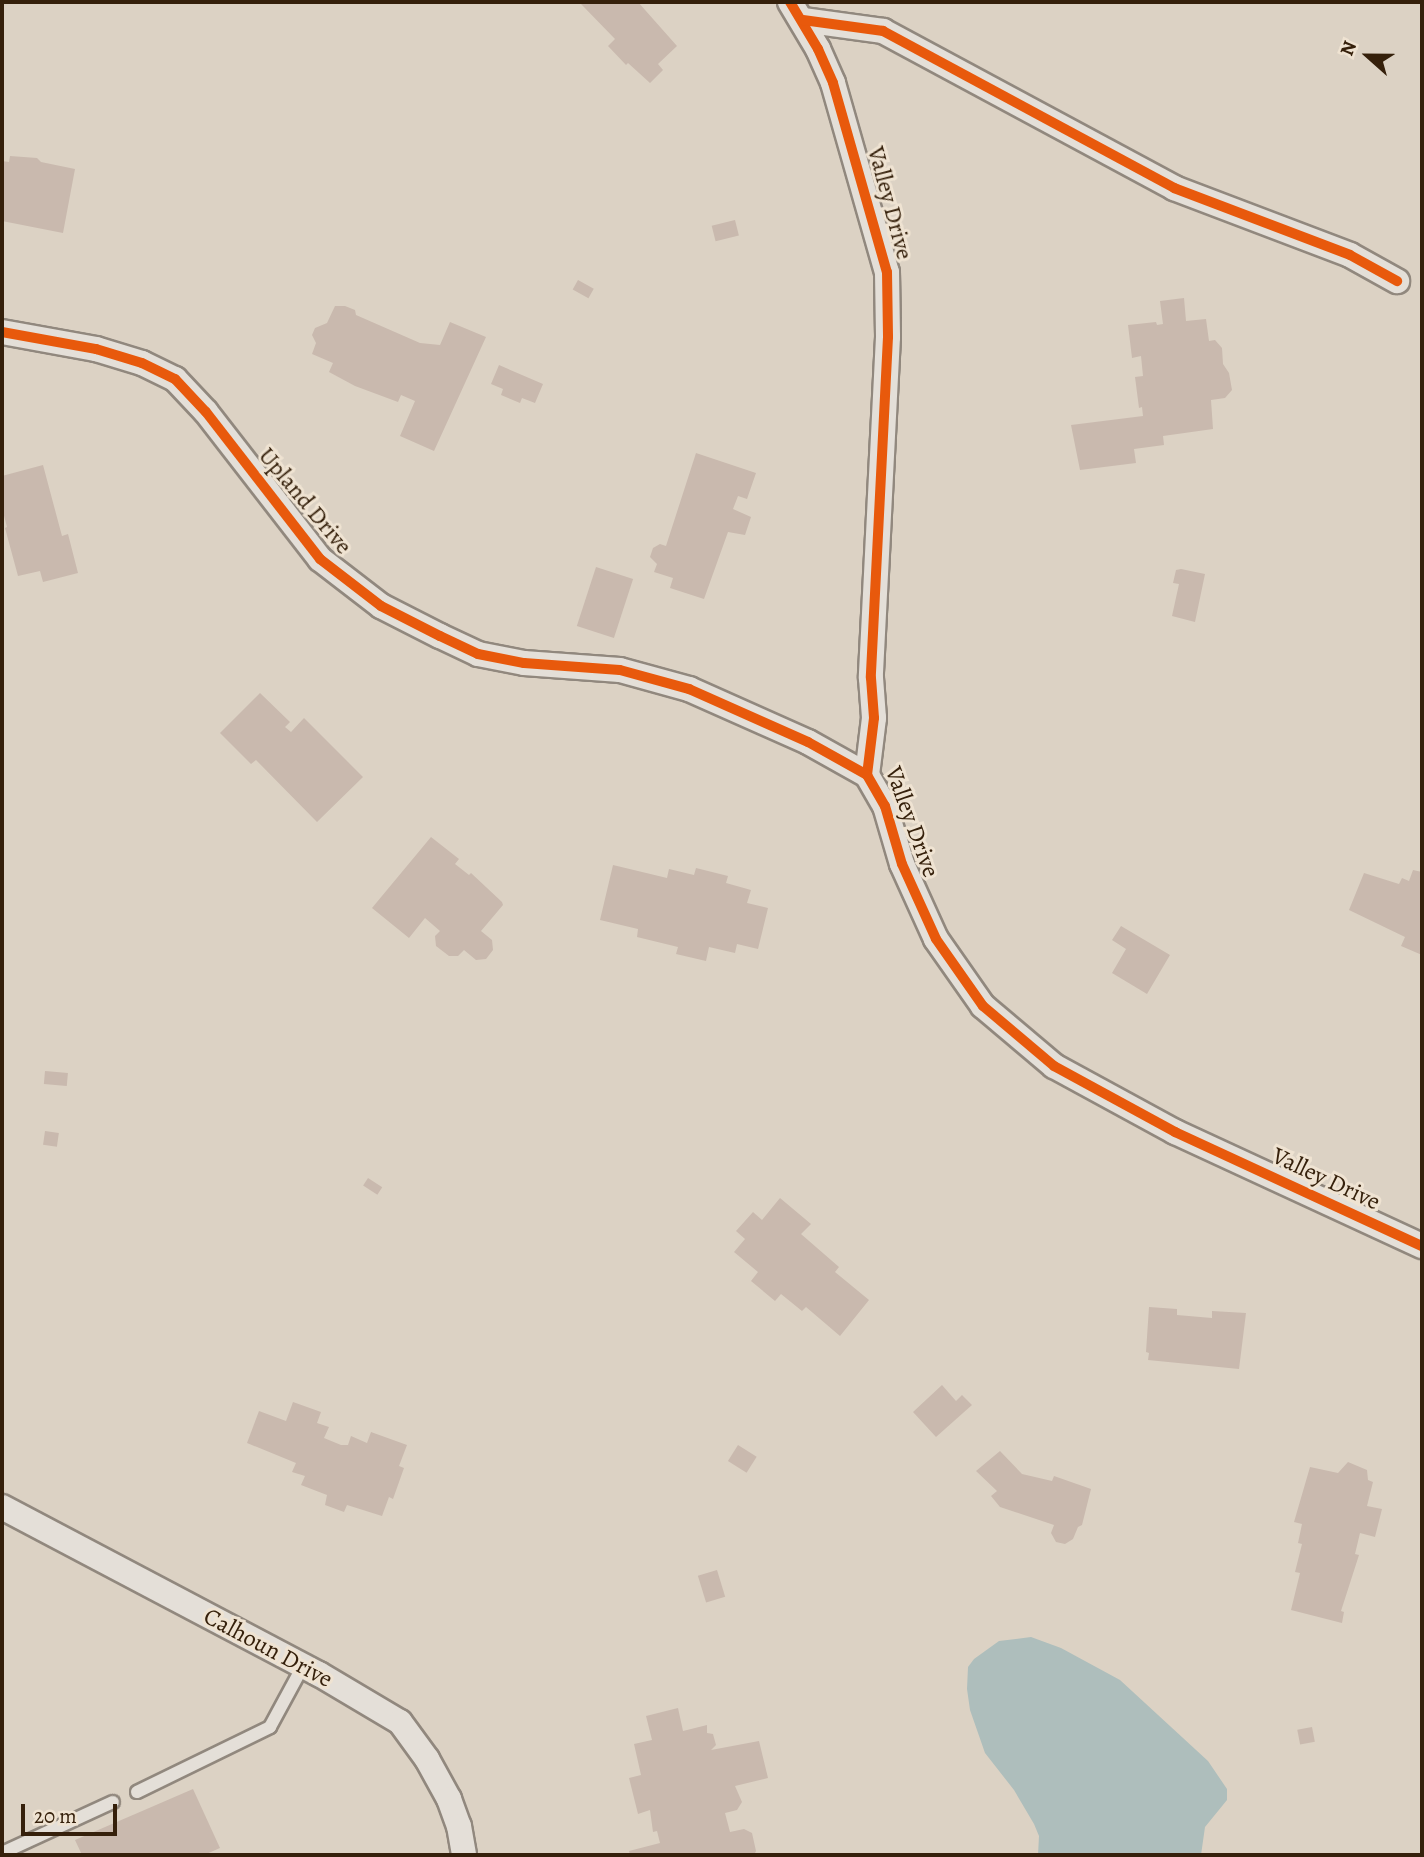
<!DOCTYPE html>
<html>
<head>
<meta charset="utf-8">
<style>
	body { margin:0 }
	#map { position:relative; width:1424px; height:1857px; overflow:hidden; background:#dcd2c4; font-family:Alegreya,serif }
	div>[style] { position:absolute }
	[style*='--x'] { left:calc(var(--x)*1px); top:calc(var(--y)*1px); width:calc(var(--w)*1px); rotate:calc(var(--a)*1deg) }
	.water>* { inset:0; background:#aebebc }
	.building>* { inset:0; background:#c9b9ae; transform-origin:0 0 }
	.roads { filter:drop-shadow(2px 0 #91887e) drop-shadow(-2px 0 #91887e) drop-shadow(0 2px #91887e) drop-shadow(0 -2px #91887e) }
	.lane>* { height:12px; margin:-6px; padding:0 6px; transform-origin:6px; border-radius:6px; background:#e4dfd8 }
	.street>* { height:24px; margin:-12px; padding:0 12px; transform-origin:12px; border-radius:12px; background:#e4dfd8 }
	.cycleway>* { height:10px; margin:-5px; padding:0 5px; transform-origin:5px; border-radius:5px; background:#e8590c }
	span { translate:-50% -50%; white-space:nowrap; text-align:center; line-height:1.15; -webkit-text-stroke:6px #efe3d2; paint-order:stroke }
	.street-label { font-size:24px; color:#35200b }
	.frame { position:absolute; inset:0; border:4px solid #35200b; pointer-events:none }
	.north { position:absolute; left:1333px; top:21px; width:70px; height:70px; -webkit-text-stroke:5px #efe3d2; paint-order:stroke; rotate:291deg; font-size:19px; font-weight:700; line-height:28px; text-align:center; color:#35200b }
	.north::after { content:''; display:block; margin:auto; width:24px; height:32px; background:#35200b; clip-path:polygon(50% 0,100% 100%,50% 72%,0 100%) }
	.scale { position:absolute; left:21px; top:1804px; width:96px; height:32px; box-sizing:border-box; border:4px solid #35200b; border-top:0; padding-left:9px; font-size:21px; line-height:24px; white-space:nowrap; color:#35200b; -webkit-text-stroke:5px #efe3d2; paint-order:stroke }
</style>
</head>
<body>
<div id="map">
	<div class="water">
		<div style="clip-path:polygon(1031px 1637px,1061px 1648px,1120px 1680px,1208px 1761px,1227px 1789px,1227px 1800px,1205px 1827px,1201px 1855px,1038px 1855px,1039px 1836px,1034px 1824px,1014px 1790px,985px 1753px,970px 1710px,967px 1689px,968px 1667px,974px 1659px,999px 1641px)"></div>
	</div>
	<div class="building">
		<div style="clip-path:polygon(584px 2px,638px 2px,677px 46px,658px 64px,663px 70px,650px 83px,628px 63px,626px 65px,608px 46px,615px 39px,581px 4px)"></div>
		<div style="clip-path:polygon(10px 156px,37px 158px,41px 162px,75px 169px,63px 233px,2px 221px,2px 161px,9px 162px)"></div>
		<div style="left:735px;top:220px;width:16px;height:24px;rotate:76deg"></div>
		<div style="left:578px;top:280px;width:18px;height:11px;rotate:29deg"></div>
		<div style="clip-path:polygon(1184px 298px,1186px 321px,1206px 319px,1209px 341px,1215px 340px,1222px 348px,1223px 364px,1229px 373px,1232px 390px,1225px 398px,1211px 400px,1213px 429px,1163px 436px,1164px 445px,1134px 449px,1136px 463px,1080px 470px,1071px 425px,1143px 416px,1142px 407px,1139px 408px,1135px 377px,1143px 376px,1141px 356px,1132px 358px,1128px 325px,1156px 322px,1157px 325px,1163px 324px,1160px 301px)"></div>
		<div style="clip-path:polygon(335px 306px,345px 306px,355px 310px,356px 315px,420px 343px,440px 345px,450px 322px,486px 337px,434px 451px,400px 436px,415px 401px,401px 395px,398px 402px,355px 386px,329px 372px,333px 363px,312px 354px,316px 343px,312px 335px,315px 328px,327px 323px)"></div>
		<div style="clip-path:polygon(499px 365px,543px 384px,535px 403px,522px 398px,520px 403px,501px 395px,503px 389px,491px 384px)"></div>
		<div style="clip-path:polygon(696px 453px,756px 473px,747px 499px,738px 496px,733px 509px,751px 517px,745px 535px,728px 532px,704px 599px,670px 588px,673px 578px,654px 572px,657px 564px,650px 557px,653px 548px,660px 544px,666px 546px)"></div>
		<div style="clip-path:polygon(43px 465px,62px 536px,68px 534px,78px 573px,43px 582px,40px 571px,18px 576px,5px 528px,7px 527px,2px 508px,2px 476px)"></div>
		<div style="left:596px;top:567px;width:39px;height:62px;rotate:18deg"></div>
		<div style="clip-path:polygon(1181px 569px,1205px 574px,1195px 622px,1172px 616px,1179px 584px,1173px 583px,1176px 570px)"></div>
		<div style="clip-path:polygon(260px 693px,290px 722px,285px 727px,291px 732px,304px 718px,363px 777px,317px 822px,256px 760px,251px 764px,220px 733px)"></div>
		<div style="clip-path:polygon(431px 837px,459px 859px,455px 864px,469px 875px,471px 873px,502px 902px,503px 905px,481px 931px,492px 940px,493px 950px,486px 959px,476px 960px,464px 950px,458px 956px,449px 956px,436px 946px,435px 936px,440px 931px,425px 918px,409px 938px,372px 908px)"></div>
		<div style="clip-path:polygon(613px 865px,667px 878px,669px 869px,694px 875px,696px 868px,728px 876px,726px 883px,751px 890px,747px 903px,768px 908px,758px 949px,737px 944px,735px 953px,709px 947px,706px 961px,676px 954px,678px 947px,637px 937px,638px 929px,600px 920px)"></div>
		<div style="clip-path:polygon(1413px 870px,1422px 872px,1422px 955px,1401px 946px,1405px 937px,1349px 910px,1364px 873px,1399px 884px,1402px 878px,1409px 881px)"></div>
		<div style="clip-path:polygon(1121px 926px,1170px 955px,1147px 994px,1112px 973px,1126px 949px,1112px 940px)"></div>
		<div style="left:45px;top:1071px;width:23px;height:13px;rotate:5deg"></div>
		<div style="left:45px;top:1131px;width:14px;height:14px;rotate:8deg"></div>
		<div style="left:368px;top:1178px;width:17px;height:9px;rotate:33deg"></div>
		<div style="clip-path:polygon(780px 1198px,811px 1224px,801px 1234px,839px 1267px,835px 1272px,869px 1300px,840px 1336px,806px 1307px,802px 1311px,781px 1294px,775px 1301px,751px 1281px,758px 1272px,734px 1252px,745px 1239px,736px 1231px,753px 1212px,762px 1220px)"></div>
		<div style="clip-path:polygon(1149px 1307px,1177px 1309px,1177px 1315px,1212px 1318px,1212px 1311px,1246px 1313px,1239px 1369px,1148px 1360px,1149px 1353px,1146px 1352px)"></div>
		<div style="clip-path:polygon(942px 1385px,956px 1401px,962px 1395px,972px 1405px,936px 1437px,913px 1412px)"></div>
		<div style="clip-path:polygon(293px 1402px,321px 1412px,317px 1423px,329px 1427px,324px 1438px,341px 1445px,348px 1445px,351px 1436px,367px 1443px,371px 1432px,407px 1445px,399px 1466px,404px 1468px,393px 1499px,389px 1497px,382px 1516px,347px 1505px,344px 1512px,325px 1505px,327px 1495px,301px 1485px,305px 1476px,292px 1472px,296px 1463px,247px 1443px,259px 1411px,286px 1421px)"></div>
		<div style="left:738px;top:1445px;width:22px;height:19px;rotate:32deg"></div>
		<div style="clip-path:polygon(1000px 1451px,1022px 1474px,1052px 1481px,1054px 1476px,1091px 1489px,1082px 1525px,1078px 1527px,1073px 1539px,1065px 1544px,1056px 1542px,1051px 1533px,1054px 1525px,1000px 1507px,991px 1496px,997px 1491px,976px 1471px)"></div>
		<div style="clip-path:polygon(1348px 1462px,1367px 1470px,1368px 1480px,1373px 1482px,1367px 1506px,1382px 1509px,1375px 1537px,1360px 1533px,1355px 1554px,1359px 1555px,1341px 1611px,1344px 1612px,1342px 1623px,1291px 1610px,1300px 1573px,1295px 1572px,1302px 1544px,1298px 1543px,1302px 1524px,1294px 1522px,1310px 1467px,1338px 1473px)"></div>
		<div style="left:717px;top:1570px;width:28px;height:20px;rotate:73deg"></div>
		<div style="clip-path:polygon(678px 1708px,683px 1731px,707px 1725px,707px 1733px,713px 1734px,716px 1745px,711px 1750px,759px 1741px,768px 1778px,735px 1786px,742px 1802px,737px 1810px,725px 1813px,730px 1832px,744px 1829px,752px 1833px,756px 1851px,754px 1855px,630px 1855px,629px 1851px,660px 1843px,657px 1831px,653px 1832px,650px 1810px,638px 1814px,629px 1778px,641px 1775px,634px 1744px,652px 1740px,646px 1716px)"></div>
		<div style="left:1312px;top:1727px;width:15px;height:15px;rotate:79deg"></div>
		<div style="clip-path:polygon(193px 1789px,220px 1848px,204px 1855px,82px 1855px,75px 1840px)"></div>
	</div>
	<div class="roads">
		<div class="lane">
			<div style="--x:137;--y:1792;--w:148;--a:-26"></div>
			<div style="--x:270;--y:1727;--w:69;--a:-61.6"></div>
			<div style="--x:2;--y:1853;--w:122;--a:-24.7"></div>
		</div>
		<div class="street">
			<div style="--x:790;--y:2;--w:55;--a:59.2"></div>
			<div style="--x:818;--y:49;--w:37;--a:66"></div>
			<div style="--x:833;--y:83;--w:197;--a:74.1"></div>
			<div style="--x:887;--y:272;--w:65;--a:89.1"></div>
			<div style="--x:888;--y:337;--w:341;--a:92.9"></div>
			<div style="--x:871;--y:678;--w:40;--a:85.7"></div>
			<div style="--x:874;--y:718;--w:57;--a:97"></div>
			<div style="--x:867;--y:775;--w:36;--a:60"></div>
			<div style="--x:885;--y:806;--w:60;--a:73.7"></div>
			<div style="--x:902;--y:864;--w:82;--a:65.6"></div>
			<div style="--x:936;--y:939;--w:82;--a:55"></div>
			<div style="--x:983;--y:1006;--w:93;--a:40.2"></div>
			<div style="--x:1054;--y:1066;--w:138;--a:28.6"></div>
			<div style="--x:1175;--y:1132;--w:272;--a:24.8"></div>
			<div style="--x:803;--y:20;--w:81;--a:7.8"></div>
			<div style="--x:883;--y:31;--w:331;--a:28.3"></div>
			<div style="--x:1174;--y:188;--w:188;--a:20.8"></div>
			<div style="--x:1350;--y:255;--w:54;--a:29"></div>
			<div style="--x:2;--y:332;--w:96;--a:10.3"></div>
			<div style="--x:96;--y:349;--w:48;--a:16.9"></div>
			<div style="--x:142;--y:363;--w:37;--a:26"></div>
			<div style="--x:175;--y:379;--w:45;--a:46.8"></div>
			<div style="--x:206;--y:412;--w:186;--a:52.2"></div>
			<div style="--x:320;--y:559;--w:77;--a:37.6"></div>
			<div style="--x:381;--y:606;--w:66;--a:27"></div>
			<div style="--x:440;--y:636;--w:42;--a:25.3"></div>
			<div style="--x:478;--y:654;--w:47;--a:11.1"></div>
			<div style="--x:524;--y:663;--w:96;--a:4.2"></div>
			<div style="--x:620;--y:670;--w:72;--a:15.4"></div>
			<div style="--x:689;--y:689;--w:130;--a:24"></div>
			<div style="--x:808;--y:742;--w:68;--a:29.2"></div>
			<div style="--x:2;--y:1507;--w:358;--a:27.8"></div>
			<div style="--x:319;--y:1674;--w:94;--a:30.7"></div>
			<div style="--x:400;--y:1722;--w:46;--a:53.9"></div>
			<div style="--x:427;--y:1759;--w:46;--a:61.2"></div>
			<div style="--x:449;--y:1799;--w:29;--a:70"></div>
			<div style="--x:459;--y:1826;--w:29;--a:80"></div>
		</div>
	</div>
	<div class="cycleway">
		<div style="--x:790;--y:2;--w:55;--a:59.2"></div>
		<div style="--x:818;--y:49;--w:37;--a:66"></div>
		<div style="--x:833;--y:83;--w:197;--a:74.1"></div>
		<div style="--x:887;--y:272;--w:65;--a:89.1"></div>
		<div style="--x:888;--y:337;--w:341;--a:92.9"></div>
		<div style="--x:871;--y:678;--w:40;--a:85.7"></div>
		<div style="--x:874;--y:718;--w:57;--a:97"></div>
		<div style="--x:867;--y:775;--w:36;--a:60"></div>
		<div style="--x:885;--y:806;--w:60;--a:73.7"></div>
		<div style="--x:902;--y:864;--w:82;--a:65.6"></div>
		<div style="--x:936;--y:939;--w:82;--a:55"></div>
		<div style="--x:983;--y:1006;--w:93;--a:40.2"></div>
		<div style="--x:1054;--y:1066;--w:138;--a:28.6"></div>
		<div style="--x:1175;--y:1132;--w:272;--a:24.8"></div>
		<div style="--x:803;--y:20;--w:81;--a:7.8"></div>
		<div style="--x:883;--y:31;--w:331;--a:28.3"></div>
		<div style="--x:1174;--y:188;--w:188;--a:20.8"></div>
		<div style="--x:1350;--y:255;--w:54;--a:29"></div>
		<div style="--x:2;--y:332;--w:96;--a:10.3"></div>
		<div style="--x:96;--y:349;--w:48;--a:16.9"></div>
		<div style="--x:142;--y:363;--w:37;--a:26"></div>
		<div style="--x:175;--y:379;--w:45;--a:46.8"></div>
		<div style="--x:206;--y:412;--w:186;--a:52.2"></div>
		<div style="--x:320;--y:559;--w:77;--a:37.6"></div>
		<div style="--x:381;--y:606;--w:66;--a:27"></div>
		<div style="--x:440;--y:636;--w:42;--a:25.3"></div>
		<div style="--x:478;--y:654;--w:47;--a:11.1"></div>
		<div style="--x:524;--y:663;--w:96;--a:4.2"></div>
		<div style="--x:620;--y:670;--w:72;--a:15.4"></div>
		<div style="--x:689;--y:689;--w:130;--a:24"></div>
		<div style="--x:808;--y:742;--w:68;--a:29.2"></div>
	</div>
	<div class="street-label">
		<span style="left:890px;top:203px;rotate:75deg">Valley Drive</span>
		<span style="left:305px;top:501px;rotate:50deg">Upland Drive</span>
		<span style="left:912px;top:822px;rotate:70deg">Valley Drive</span>
		<span style="left:1326px;top:1179px;rotate:25deg">Valley Drive</span>
		<span style="left:268px;top:1648px;rotate:28deg">Calhoun Drive</span>
	</div>
	<div class="frame"></div>
	<div class="north">N</div>
	<div class="scale">20 m</div>
</div>
</body>
</html>
